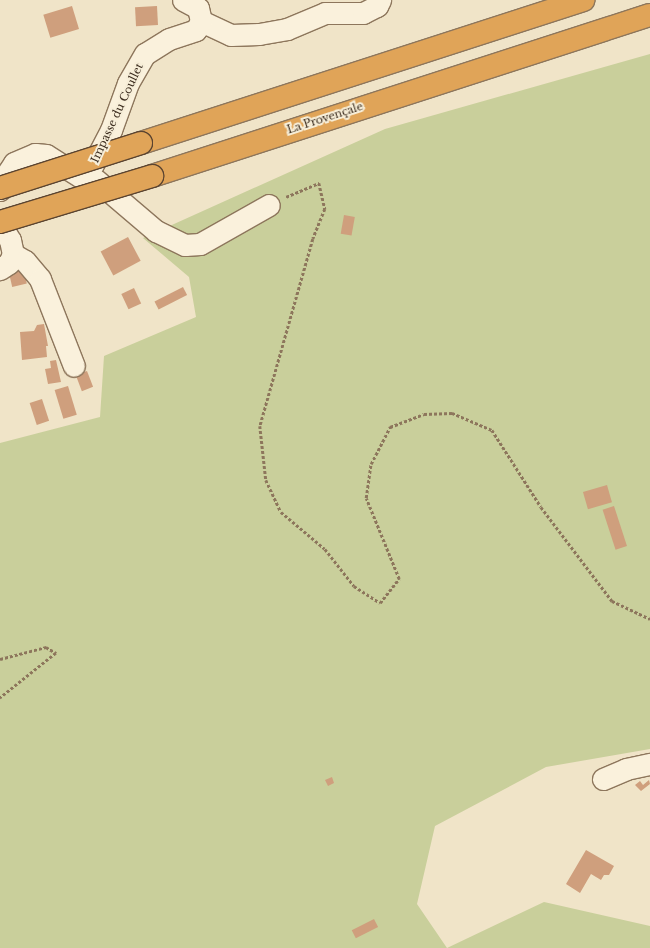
<!DOCTYPE html>
<html>
<head>
<meta charset="utf-8">
<style>
	body { margin:0 }
	#map { position:relative; width:650px; height:948px; overflow:hidden; background:#f0e4c8; font-family:"Libre Baskerville",serif }
	div>[style] { position:absolute }
	[style*='--x'] { left:calc(var(--x)*1px); top:calc(var(--y)*1px); width:calc(var(--w)*1px); rotate:calc(var(--a)*1deg) }
	.green>* { inset:0; background:#c9cf9b }
	.building>* { inset:0; background:#cf9f7d; transform-origin:0 0 }
	.path>* { height:2.5px; margin-top:-1.25px; transform-origin:0; background:repeating-linear-gradient(90deg,#8d765c 0 3px,transparent 0 5px) }
	.roads { filter:drop-shadow(1px 0 #8d765c) drop-shadow(-1px 0 #8d765c) drop-shadow(0 1px #8d765c) drop-shadow(0 -1px #8d765c) }
	.minor>* { height:21px; margin:-10.5px; padding:0 10.5px; transform-origin:10.5px; border-radius:10.5px; background:#faf1dc }
	.highway>* { height:22px; margin:-11px; padding:0 11px; transform-origin:11px; border-radius:11px; background:#e0a458 }
	.bridges { filter:drop-shadow(1px 0 #5b4430) drop-shadow(-1px 0 #5b4430) drop-shadow(0 1px #5b4430) drop-shadow(0 -1px #5b4430) }
	.highway-bridge>* { height:22px; margin:-11px; padding:0 11px; transform-origin:11px; border-radius:11px; background:#e0a458 }
	span { translate:-50% -50%; white-space:nowrap; text-align:center; line-height:1.15; -webkit-text-stroke:4px #f7eed8; paint-order:stroke }
	.street-label { font-size:11px; color:#3d2e20 }
</style>
</head>
<body>
<div id="map">
	<div class="green">
		<div style="clip-path:polygon(650px 54px,650px 749px,546px 767px,435px 826px,417px 904px,447px 948px,544px 902px,650px 926px,650px 948px,0 948px,0 443px,100px 417px,104px 356px,196px 317px,189px 277px,143px 238px,385px 129px)"></div>
	</div>
	<div class="building">
		<div style="left:72px;top:6px;width:24px;height:30px;rotate:73deg"></div>
		<div style="left:157px;top:6px;width:19px;height:22px;rotate:87deg"></div>
		<div style="left:344px;top:215px;width:11px;height:19px;rotate:10deg"></div>
		<div style="left:128px;top:237px;width:27px;height:31px;rotate:62deg"></div>
		<div style="left:23px;top:267px;width:17px;height:15px;rotate:77deg"></div>
		<div style="left:183px;top:287px;width:9px;height:32px;rotate:63deg"></div>
		<div style="left:134px;top:288px;width:17px;height:14px;rotate:65deg"></div>
		<div style="clip-path:polygon(44px 324px,48px 346px,46px 346px,47px 357px,22px 360px,20px 332px,34px 331px,37px 325px)"></div>
		<div style="clip-path:polygon(56px 360px,61px 382px,48px 384px,45px 369px,51px 368px,50px 361px)"></div>
		<div style="left:87px;top:371px;width:17px;height:12px;rotate:69deg"></div>
		<div style="left:68px;top:386px;width:30px;height:14px;rotate:73deg"></div>
		<div style="left:42px;top:399px;width:23px;height:13px;rotate:72deg"></div>
		<div style="left:607px;top:485px;width:18px;height:25px;rotate:74deg"></div>
		<div style="left:614px;top:506px;width:42px;height:12px;rotate:72deg"></div>
		<div style="clip-path:polygon(332px 777px,334px 783px,328px 786px,325px 780px)"></div>
		<div style="clip-path:polygon(649px 780px,650px 784px,641px 791px,635px 785px,640px 781px,643px 785px)"></div>
		<div style="clip-path:polygon(586px 850px,614px 866px,609px 875px,604px 875px,601px 880px,591px 874px,580px 893px,566px 884px)"></div>
		<div style="left:374px;top:919px;width:9px;height:25px;rotate:63deg"></div>
	</div>
	<div class="path">
		<div style="--x:286;--y:197;--w:36;--a:-23"></div>
		<div style="--x:319;--y:183;--w:27;--a:77"></div>
		<div style="--x:325;--y:209;--w:32;--a:112"></div>
		<div style="--x:313;--y:239;--w:194;--a:105.8"></div>
		<div style="--x:260;--y:426;--w:54;--a:83.7"></div>
		<div style="--x:266;--y:480;--w:35;--a:65"></div>
		<div style="--x:281;--y:512;--w:57;--a:40.1"></div>
		<div style="--x:325;--y:549;--w:47;--a:51.9"></div>
		<div style="--x:354;--y:586;--w:31;--a:33"></div>
		<div style="--x:380;--y:603;--w:31;--a:-52"></div>
		<div style="--x:399;--y:579;--w:87;--a:-112.2"></div>
		<div style="--x:366;--y:498;--w:34;--a:-82"></div>
		<div style="--x:371;--y:464;--w:42;--a:-62.8"></div>
		<div style="--x:390;--y:427;--w:36;--a:-21"></div>
		<div style="--x:424;--y:414;--w:28;--a:-2"></div>
		<div style="--x:452;--y:413;--w:43;--a:23"></div>
		<div style="--x:492;--y:430;--w:91;--a:57.5"></div>
		<div style="--x:541;--y:507;--w:118;--a:52.9"></div>
		<div style="--x:612;--y:601;--w:42;--a:25.3"></div>
		<div style="--x:0;--y:659;--w:48;--a:-14.6"></div>
		<div style="--x:46;--y:647;--w:12;--a:31"></div>
		<div style="--x:56;--y:653;--w:72;--a:141.2"></div>
	</div>
	<div class="roads">
		<div class="minor">
			<div style="--x:201;--y:21;--w:33;--a:25"></div>
			<div style="--x:231;--y:35;--w:28;--a:-2"></div>
			<div style="--x:259;--y:34;--w:28;--a:-10"></div>
			<div style="--x:287;--y:29;--w:41;--a:-22.8"></div>
			<div style="--x:325;--y:13;--w:38;--a:0"></div>
			<div style="--x:363;--y:13;--w:16;--a:-27"></div>
			<div style="--x:377;--y:6;--w:7;--a:-63"></div>
			<div style="--x:96;--y:180;--w:79;--a:40.4"></div>
			<div style="--x:156;--y:231;--w:32;--a:26"></div>
			<div style="--x:185;--y:245;--w:15;--a:-4"></div>
			<div style="--x:200;--y:244;--w:79;--a:-29.5"></div>
			<div style="--x:0;--y:190;--w:13;--a:-72"></div>
			<div style="--x:4;--y:178;--w:18;--a:-56"></div>
			<div style="--x:14;--y:163;--w:23;--a:-23"></div>
			<div style="--x:35;--y:154;--w:11;--a:5"></div>
			<div style="--x:46;--y:155;--w:41;--a:32.2"></div>
			<div style="--x:81;--y:177;--w:8;--a:-23"></div>
			<div style="--x:88;--y:174;--w:50;--a:-62.4"></div>
			<div style="--x:111;--y:130;--w:50;--a:-70.1"></div>
			<div style="--x:128;--y:83;--w:34;--a:-60"></div>
			<div style="--x:145;--y:54;--w:28;--a:-32"></div>
			<div style="--x:169;--y:39;--w:28;--a:-18"></div>
			<div style="--x:196;--y:30;--w:10;--a:-61"></div>
			<div style="--x:201;--y:21;--w:13;--a:-103"></div>
			<div style="--x:198;--y:8;--w:17;--a:-152"></div>
			<div style="--x:0;--y:223;--w:20;--a:60"></div>
			<div style="--x:10;--y:240;--w:14;--a:78"></div>
			<div style="--x:13;--y:254;--w:10;--a:114"></div>
			<div style="--x:9;--y:263;--w:11;--a:146"></div>
			<div style="--x:13;--y:254;--w:14;--a:30"></div>
			<div style="--x:25;--y:261;--w:23;--a:50"></div>
			<div style="--x:40;--y:279;--w:93;--a:68.7"></div>
			<div style="--x:603;--y:779;--w:25;--a:-23"></div>
			<div style="--x:626;--y:769;--w:25;--a:-12"></div>
		</div>
		<div class="highway">
			<div style="--x:141;--y:143;--w:465;--a:-17.9"></div>
			<div style="--x:152;--y:176;--w:523;--a:-17.92"></div>
		</div>
	</div>
	<div class="bridges">
		<div class="highway-bridge">
			<div style="--x:0;--y:188;--w:148;--a:-17.7"></div>
			<div style="--x:0;--y:222;--w:159;--a:-16.8"></div>
		</div>
	</div>
	<div class="street-label">
		<span style="left:117px;top:113px;rotate:-65deg">Impasse du Coullet</span>
		<span style="left:325px;top:118px;rotate:-18deg">La Provençale</span>
	</div>
</div>
</body>
</html>
